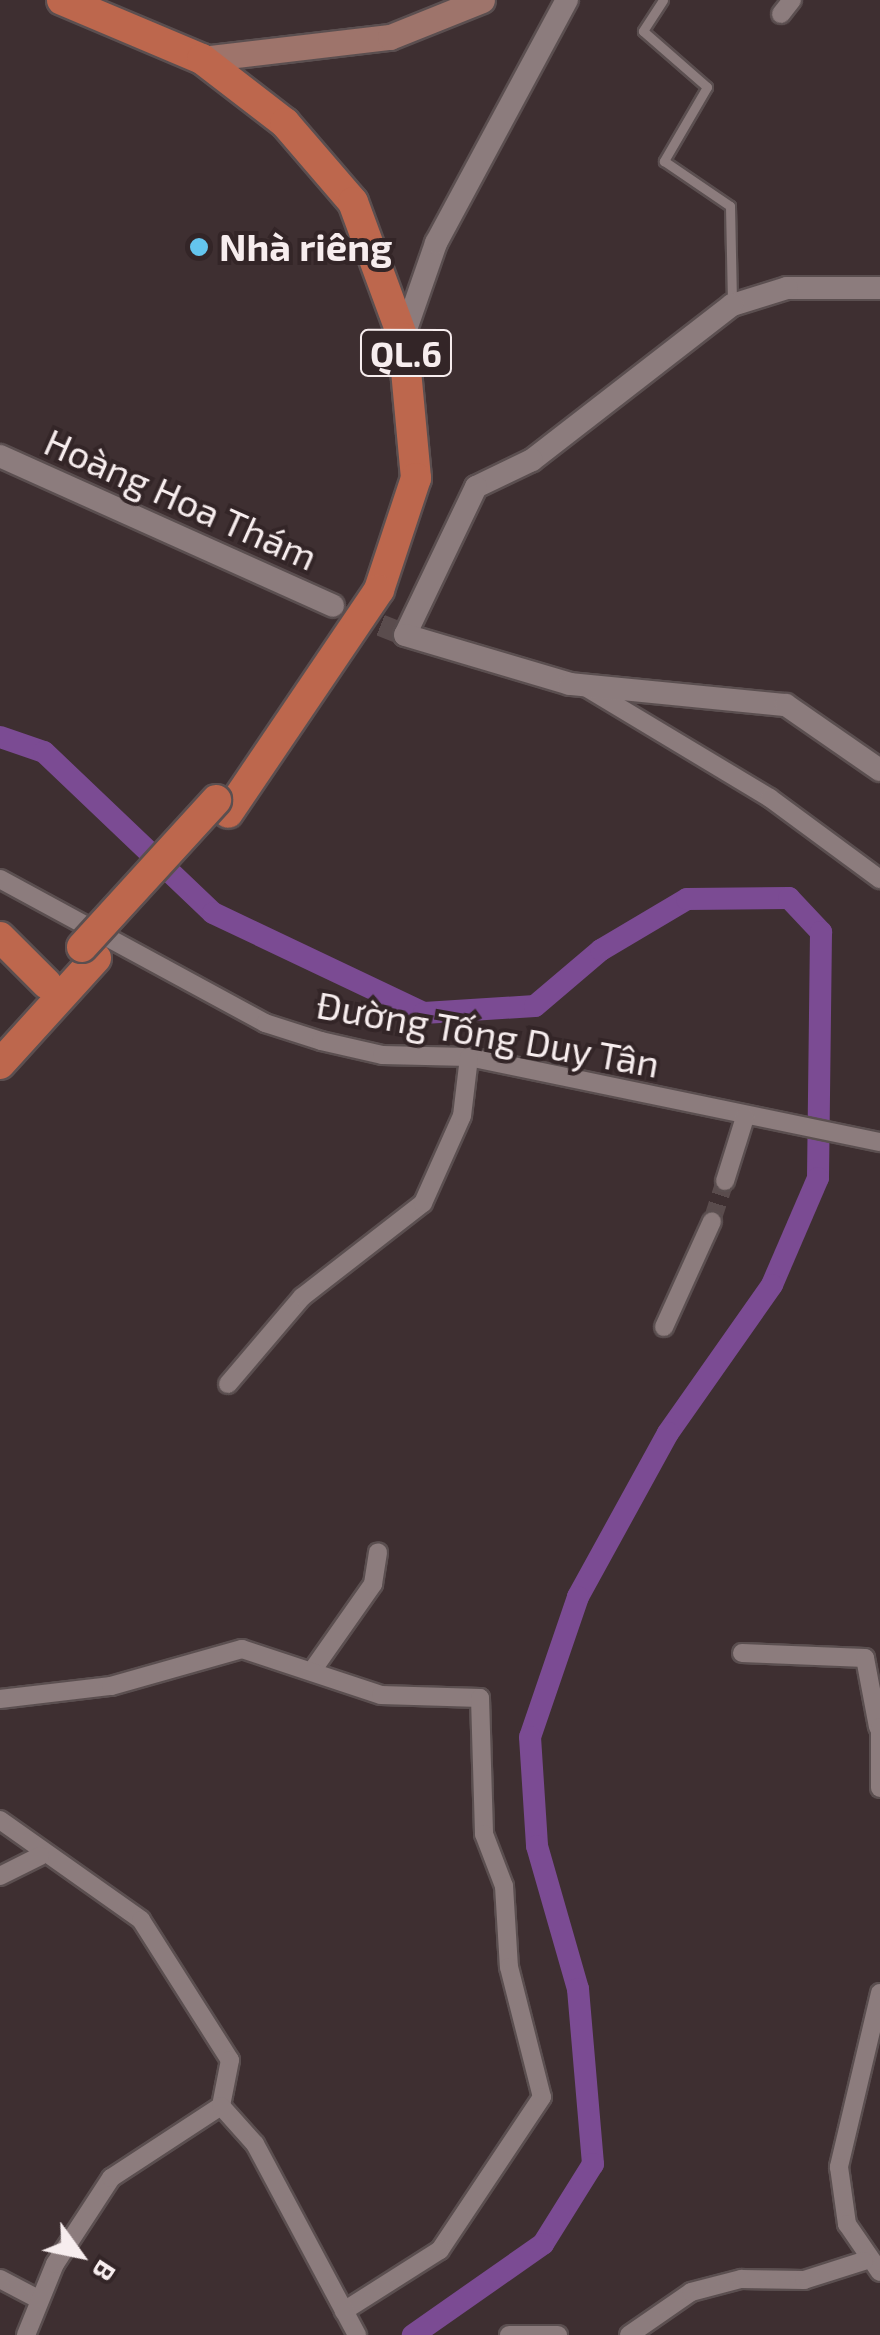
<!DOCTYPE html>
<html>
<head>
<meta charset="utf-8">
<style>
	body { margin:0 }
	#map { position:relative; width:880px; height:2335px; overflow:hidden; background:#3e2f31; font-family:"Exo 2",sans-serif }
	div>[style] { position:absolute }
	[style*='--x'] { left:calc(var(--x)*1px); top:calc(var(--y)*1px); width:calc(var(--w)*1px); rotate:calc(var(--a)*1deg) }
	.canal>* { height:22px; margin:-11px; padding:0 11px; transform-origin:11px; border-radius:11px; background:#7b4b93 }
	.minor-tunnel>* { height:18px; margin-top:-9px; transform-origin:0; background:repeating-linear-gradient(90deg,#5a4c4d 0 18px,transparent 0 27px) }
	.tertiary-tunnel>* { height:22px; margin-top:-11px; transform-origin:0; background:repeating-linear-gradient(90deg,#5a4c4d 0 22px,transparent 0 33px) }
	.roads { filter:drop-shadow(2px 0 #5b4f50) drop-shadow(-2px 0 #5b4f50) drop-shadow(0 2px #5b4f50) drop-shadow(0 -2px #5b4f50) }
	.service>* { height:9px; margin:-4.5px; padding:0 4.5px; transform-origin:4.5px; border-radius:4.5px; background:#8c7c7d }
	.minor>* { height:18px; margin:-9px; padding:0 9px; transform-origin:9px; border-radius:9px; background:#8c7c7d }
	.tertiary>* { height:22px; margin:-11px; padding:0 11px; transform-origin:11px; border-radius:11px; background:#8c7c7d }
	.secondary>* { height:25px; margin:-12.5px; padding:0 12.5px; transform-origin:12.5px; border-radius:12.5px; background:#9e746b }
	.trunk>* { height:30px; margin:-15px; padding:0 15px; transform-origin:15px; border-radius:15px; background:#bd674d }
	.bridges { filter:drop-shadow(2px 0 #5b4f50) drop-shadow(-2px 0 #5b4f50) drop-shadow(0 2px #5b4f50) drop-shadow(0 -2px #5b4f50) }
	.trunk-bridge>* { height:30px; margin:-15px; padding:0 15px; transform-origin:15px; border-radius:15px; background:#bd674d }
	.dots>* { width:28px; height:28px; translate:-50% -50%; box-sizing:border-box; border:5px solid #332527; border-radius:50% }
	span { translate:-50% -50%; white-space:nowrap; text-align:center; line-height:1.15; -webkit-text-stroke:8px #332527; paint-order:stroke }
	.shield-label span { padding:2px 8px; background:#332527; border:2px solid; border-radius:8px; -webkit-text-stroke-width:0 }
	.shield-label { font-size:35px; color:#f7edee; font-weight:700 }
	.poi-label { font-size:38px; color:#f7edee; font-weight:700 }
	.left { translate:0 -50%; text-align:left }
	.street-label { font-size:38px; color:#f7edee }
	.north { position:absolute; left:30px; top:2205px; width:100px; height:100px; -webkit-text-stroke:8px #332527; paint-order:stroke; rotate:123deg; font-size:28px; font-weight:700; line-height:40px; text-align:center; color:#f7edee }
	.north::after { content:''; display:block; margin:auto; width:35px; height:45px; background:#f7edee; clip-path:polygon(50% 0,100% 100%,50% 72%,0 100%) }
</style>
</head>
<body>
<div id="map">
	<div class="canal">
		<div style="--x:0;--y:737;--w:46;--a:18.8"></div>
		<div style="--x:44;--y:752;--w:233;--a:43.6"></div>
		<div style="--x:213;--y:913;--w:233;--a:25.4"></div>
		<div style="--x:424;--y:1013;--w:111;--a:-3.6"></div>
		<div style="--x:535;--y:1006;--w:87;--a:-40.3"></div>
		<div style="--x:601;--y:950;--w:100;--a:-30.7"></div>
		<div style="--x:687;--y:899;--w:102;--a:-0.6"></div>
		<div style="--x:789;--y:898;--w:47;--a:46.7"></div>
		<div style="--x:821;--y:932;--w:246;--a:90.7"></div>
		<div style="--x:818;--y:1178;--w:116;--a:113.3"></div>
		<div style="--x:772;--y:1285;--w:181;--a:125.1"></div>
		<div style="--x:668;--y:1433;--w:187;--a:118.8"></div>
		<div style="--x:578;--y:1597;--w:148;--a:108.9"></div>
		<div style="--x:530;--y:1737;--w:109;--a:86.3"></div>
		<div style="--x:537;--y:1846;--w:149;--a:74"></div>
		<div style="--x:578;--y:1989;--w:176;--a:85.1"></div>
		<div style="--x:593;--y:2164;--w:94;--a:122"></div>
		<div style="--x:543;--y:2244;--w:159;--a:145"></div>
	</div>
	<div class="minor-tunnel">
		<div style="--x:712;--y:1221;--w:42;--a:-72"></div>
	</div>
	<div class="tertiary-tunnel">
		<div style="--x:350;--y:613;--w:59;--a:21.8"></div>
	</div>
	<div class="roads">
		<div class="service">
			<div style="--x:663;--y:0;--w:37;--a:123"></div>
			<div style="--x:643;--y:31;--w:85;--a:41.2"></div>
			<div style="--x:707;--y:87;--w:86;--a:120.2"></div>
			<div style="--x:664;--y:161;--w:80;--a:34.3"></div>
			<div style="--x:730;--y:206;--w:96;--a:88.8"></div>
		</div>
		<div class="minor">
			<div style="--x:781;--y:14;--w:18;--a:-52"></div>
			<div style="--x:582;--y:685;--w:219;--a:31"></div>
			<div style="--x:770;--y:798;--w:137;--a:36.4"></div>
			<div style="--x:0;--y:879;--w:302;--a:28.5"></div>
			<div style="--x:265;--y:1023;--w:59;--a:17.8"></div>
			<div style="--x:321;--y:1041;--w:63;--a:12.9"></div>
			<div style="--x:382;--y:1055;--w:87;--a:1.3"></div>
			<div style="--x:469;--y:1057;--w:420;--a:11.7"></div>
			<div style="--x:725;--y:1181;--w:67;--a:-72.6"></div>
			<div style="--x:664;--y:1327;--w:116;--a:-65.6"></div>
			<div style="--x:228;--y:1384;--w:114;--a:-49.6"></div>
			<div style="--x:302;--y:1297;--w:153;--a:-37.8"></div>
			<div style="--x:423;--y:1203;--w:95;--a:-65.9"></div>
			<div style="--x:462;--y:1116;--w:59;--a:-83.2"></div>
			<div style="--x:742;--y:1653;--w:123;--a:2.3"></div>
			<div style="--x:865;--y:1658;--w:70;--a:79.3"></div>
			<div style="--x:314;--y:1668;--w:103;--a:-54.9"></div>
			<div style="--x:373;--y:1584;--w:32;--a:-81"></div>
			<div style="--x:0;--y:1699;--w:112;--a:-6.7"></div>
			<div style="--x:111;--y:1686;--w:136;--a:-15.8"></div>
			<div style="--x:242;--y:1649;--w:146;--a:18.3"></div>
			<div style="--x:381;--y:1695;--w:99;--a:1.7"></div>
			<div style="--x:480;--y:1698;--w:136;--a:88.3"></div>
			<div style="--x:484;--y:1834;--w:56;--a:69"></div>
			<div style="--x:504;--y:1886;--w:81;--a:86.5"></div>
			<div style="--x:509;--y:1967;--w:134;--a:75.8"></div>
			<div style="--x:542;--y:2097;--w:184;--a:123.7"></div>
			<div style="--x:440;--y:2250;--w:114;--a:147.6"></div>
			<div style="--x:880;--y:1727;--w:61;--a:90"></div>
			<div style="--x:0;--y:1820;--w:173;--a:35.3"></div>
			<div style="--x:141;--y:1920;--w:166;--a:57.6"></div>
			<div style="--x:230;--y:2060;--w:47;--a:101.1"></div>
			<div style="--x:0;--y:1876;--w:45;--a:-26.6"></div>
			<div style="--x:880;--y:1993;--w:179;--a:103.3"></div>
			<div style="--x:839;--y:2167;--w:58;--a:82"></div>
			<div style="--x:847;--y:2224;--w:58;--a:55.5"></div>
			<div style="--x:0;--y:2279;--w:43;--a:27.8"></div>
			<div style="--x:26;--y:2335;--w:77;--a:-67.8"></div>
			<div style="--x:55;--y:2264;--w:103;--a:-56.9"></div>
			<div style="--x:111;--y:2178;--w:131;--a:-33.2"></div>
			<div style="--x:221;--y:2106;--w:51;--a:48.2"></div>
			<div style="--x:255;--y:2144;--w:217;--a:61.9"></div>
			<div style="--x:509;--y:2335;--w:49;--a:0"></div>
			<div style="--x:629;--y:2335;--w:75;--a:-34.7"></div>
			<div style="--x:691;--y:2292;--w:52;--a:-14.6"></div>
			<div style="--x:741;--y:2279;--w:63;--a:0.9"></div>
			<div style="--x:804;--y:2280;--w:63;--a:-17.6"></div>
		</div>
		<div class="tertiary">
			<div style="--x:880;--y:288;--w:93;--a:180"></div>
			<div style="--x:787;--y:288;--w:58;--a:162.8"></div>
			<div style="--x:732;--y:305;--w:253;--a:142.2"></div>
			<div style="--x:532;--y:460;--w:62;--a:154.3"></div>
			<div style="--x:476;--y:487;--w:164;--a:115.6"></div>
			<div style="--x:405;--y:635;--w:172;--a:16.5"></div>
			<div style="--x:570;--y:684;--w:217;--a:5.6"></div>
			<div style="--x:786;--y:705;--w:114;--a:34.7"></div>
			<div style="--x:403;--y:338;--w:101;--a:-70.8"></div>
			<div style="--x:436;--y:243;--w:276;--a:-61.7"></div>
			<div style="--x:0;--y:456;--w:365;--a:24.2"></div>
		</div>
		<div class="secondary">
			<div style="--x:202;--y:59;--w:189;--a:-6.7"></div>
			<div style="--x:390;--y:37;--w:99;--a:-21.9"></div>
		</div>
		<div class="trunk">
			<div style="--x:62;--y:0;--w:152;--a:22.9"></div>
			<div style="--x:202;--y:59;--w:105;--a:37.6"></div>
			<div style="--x:285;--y:123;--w:104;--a:49.3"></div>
			<div style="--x:353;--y:202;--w:145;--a:69.8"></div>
			<div style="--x:403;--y:338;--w:141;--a:84.7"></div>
			<div style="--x:416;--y:478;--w:118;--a:108.3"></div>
			<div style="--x:379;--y:590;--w:269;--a:124.1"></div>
			<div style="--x:0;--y:937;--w:66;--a:45"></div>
			<div style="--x:0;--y:1064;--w:143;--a:-47.8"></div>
		</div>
	</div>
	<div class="bridges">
		<div class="trunk-bridge">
			<div style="--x:82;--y:947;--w:199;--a:-47.6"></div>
		</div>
	</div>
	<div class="dots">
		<div style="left:199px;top:247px;background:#64c5ee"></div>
	</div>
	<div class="shield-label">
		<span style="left:406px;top:353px">QL.6</span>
	</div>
	<div class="poi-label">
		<span class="left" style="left:219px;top:247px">Nhà riêng</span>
	</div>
	<div class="street-label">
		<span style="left:181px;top:499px;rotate:24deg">Hoàng Hoa Thám</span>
		<span style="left:488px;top:1034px;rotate:10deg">Đường Tống Duy Tân</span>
	</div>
	<div class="north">B</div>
</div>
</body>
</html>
